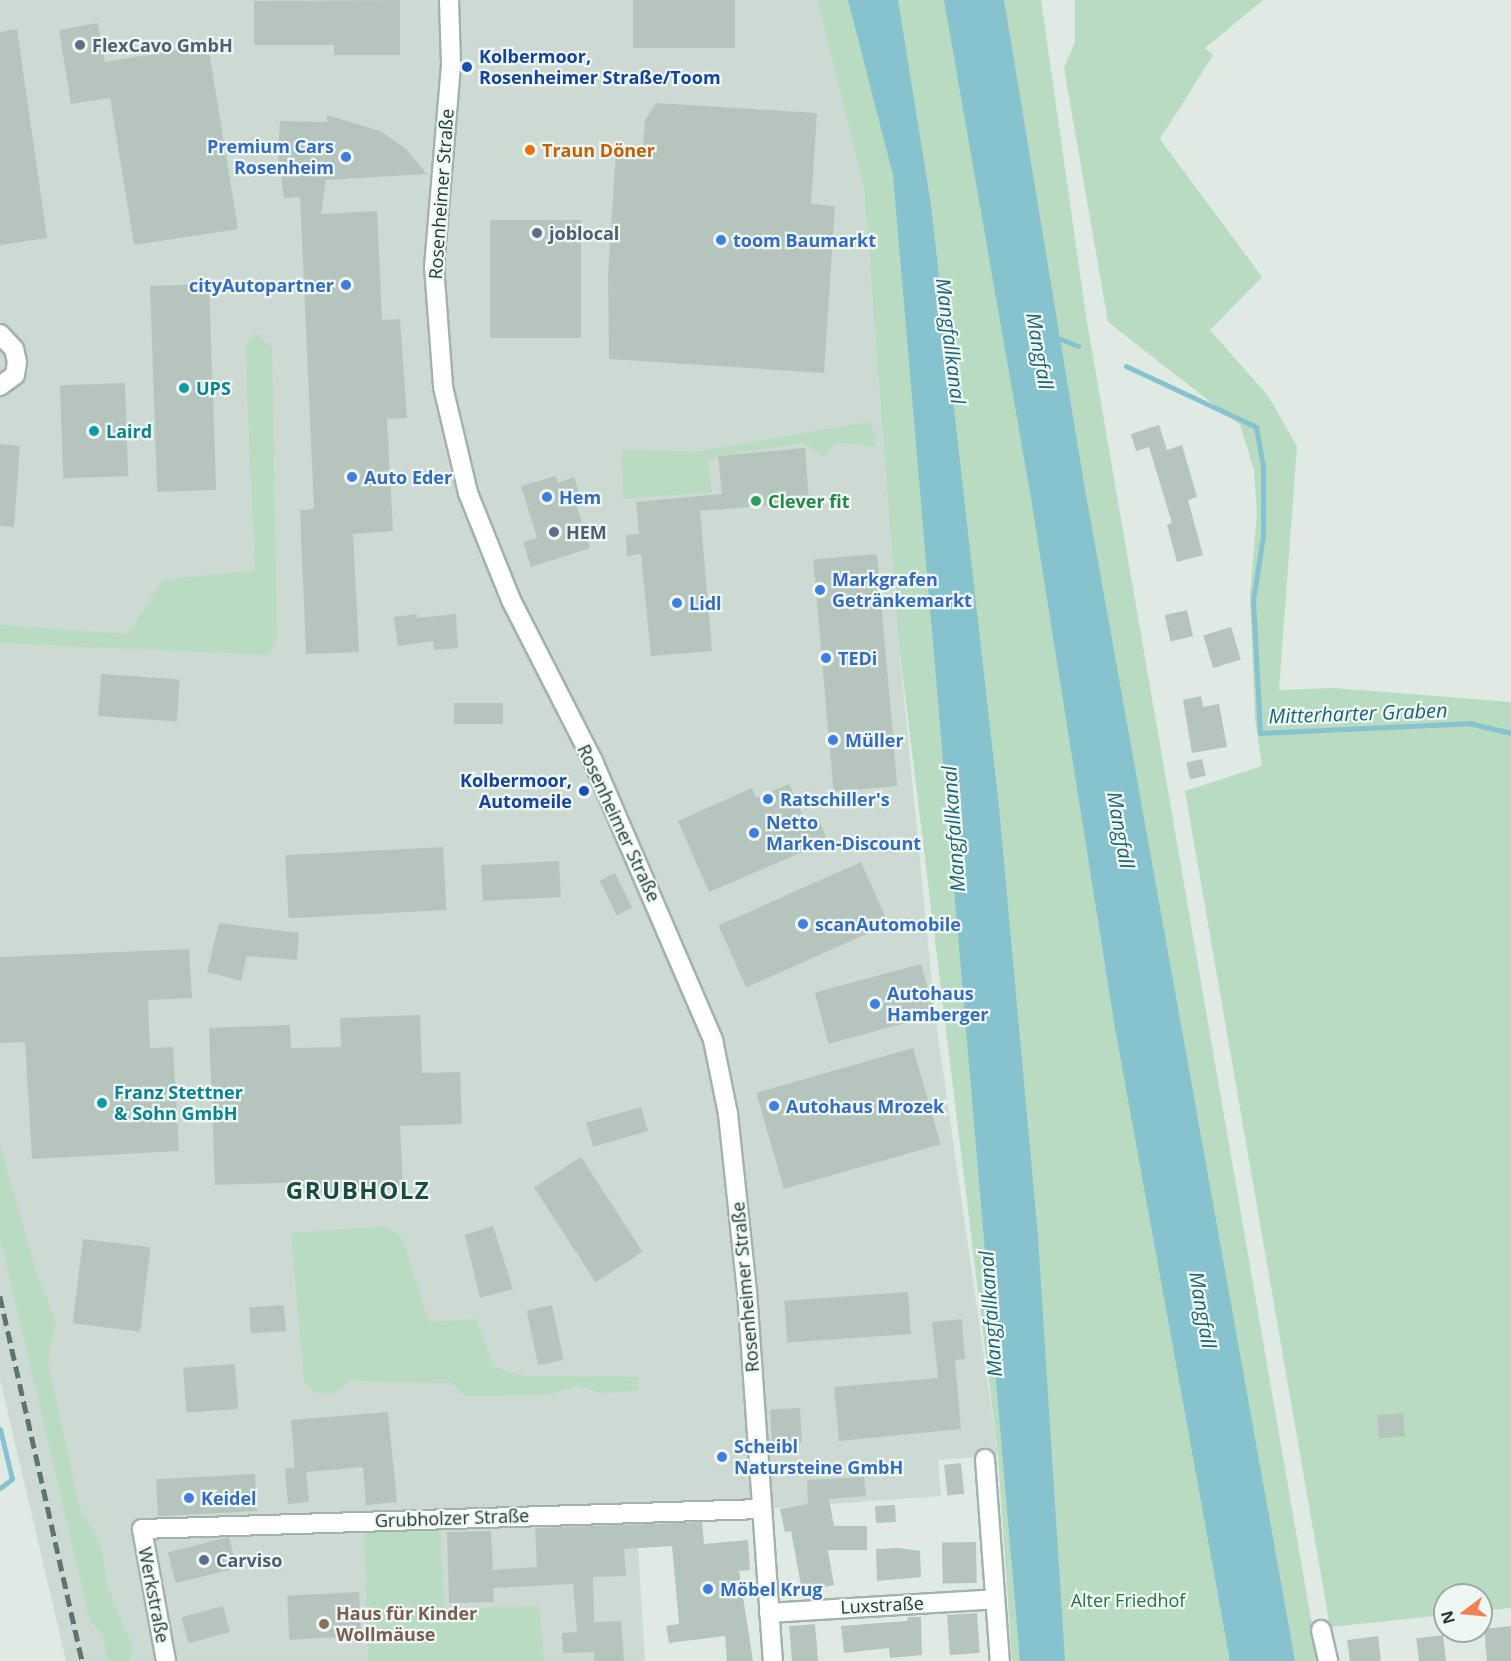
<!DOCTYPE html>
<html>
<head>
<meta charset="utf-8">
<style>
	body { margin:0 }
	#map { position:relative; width:1511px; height:1661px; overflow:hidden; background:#dfeae5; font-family:"Open Sans",sans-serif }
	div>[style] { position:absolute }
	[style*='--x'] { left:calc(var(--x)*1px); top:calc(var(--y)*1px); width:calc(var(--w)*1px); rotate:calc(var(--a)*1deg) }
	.built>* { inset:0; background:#cddad4 }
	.green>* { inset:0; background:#b8dbc2 }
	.water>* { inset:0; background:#87c3cf }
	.stream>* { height:5px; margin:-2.5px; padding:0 2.5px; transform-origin:2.5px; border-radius:2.5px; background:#87c3cf }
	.building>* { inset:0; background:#b5c5be; transform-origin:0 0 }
	.roads { filter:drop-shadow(2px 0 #a2b2ac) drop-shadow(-2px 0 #a2b2ac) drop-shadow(0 2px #a2b2ac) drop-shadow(0 -2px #a2b2ac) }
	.minor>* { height:18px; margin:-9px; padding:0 9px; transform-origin:9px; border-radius:9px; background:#fff }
	.rail>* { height:4.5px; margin-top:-2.25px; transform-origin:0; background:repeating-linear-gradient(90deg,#5b766f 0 12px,transparent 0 18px) }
	.dots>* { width:16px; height:16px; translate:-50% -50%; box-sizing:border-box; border:3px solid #eff7f3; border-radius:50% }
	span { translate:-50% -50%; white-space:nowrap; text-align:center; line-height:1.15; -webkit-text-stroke:4.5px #eff7f3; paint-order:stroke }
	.service-label { font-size:18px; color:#4e5e75; font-weight:700 }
	.left { translate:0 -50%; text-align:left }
	.transit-label { font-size:18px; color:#164399; font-weight:700 }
	.right { translate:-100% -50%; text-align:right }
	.shop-label { font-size:18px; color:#366cbe; font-weight:700 }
	.food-label { font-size:18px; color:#c56008; font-weight:700 }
	.street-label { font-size:18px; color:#203a33 }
	.culture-label { font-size:18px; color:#0d838f; font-weight:700 }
	.leisure-label { font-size:18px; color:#27864d; font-weight:700 }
	.park-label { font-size:18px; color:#2b7047 }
	.education-label { font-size:18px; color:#785e54; font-weight:700 }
	.water-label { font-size:20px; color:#1c6474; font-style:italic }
	.district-label { font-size:24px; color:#1d4b41; font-weight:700; letter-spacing:1.5px }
	.north { position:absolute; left:1433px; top:1583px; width:60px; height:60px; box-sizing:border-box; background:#eff7f3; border:2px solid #9caba6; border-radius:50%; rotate:254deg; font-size:16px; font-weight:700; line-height:24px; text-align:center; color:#203a33 }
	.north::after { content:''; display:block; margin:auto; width:21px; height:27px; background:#f08058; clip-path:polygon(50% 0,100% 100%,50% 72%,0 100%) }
</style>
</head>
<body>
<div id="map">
	<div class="built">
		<div style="clip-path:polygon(0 0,817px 0,864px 189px,899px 646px,935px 1015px,998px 1455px,938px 1460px,941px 1496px,762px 1509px,636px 1512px,645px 1661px,66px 1661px,0 1379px)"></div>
	</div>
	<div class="green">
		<div style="clip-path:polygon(817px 0,1041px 0,1086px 316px,1312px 1625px,1320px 1634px,1323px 1661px,1012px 1661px,998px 1455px,899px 646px,864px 189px)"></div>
		<div style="clip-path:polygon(1075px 0,1263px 0,1205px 48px,1213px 55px,1160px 139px,1262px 277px,1210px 330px,1268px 396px,1297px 446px,1279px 690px,1334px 688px,1511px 702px,1511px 1608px,1481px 1611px,1481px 1595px,1445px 1595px,1445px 1615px,1330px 1627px,1185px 791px,1262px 766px,1255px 719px,1250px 594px,1257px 513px,1254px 470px,1240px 425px,1108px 322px,1064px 68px,1075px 42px)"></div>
		<div style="clip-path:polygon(256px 333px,272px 348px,277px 639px,268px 655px,0 643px,0 625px,128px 634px,163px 580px,255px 570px,245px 348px)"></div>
		<div style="clip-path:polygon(869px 422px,877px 436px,874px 447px,837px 442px,824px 457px,804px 443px,718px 456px,708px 461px,712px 492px,623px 499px,622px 450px,699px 451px)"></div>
		<div style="clip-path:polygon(0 1144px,36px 1272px,56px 1321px,48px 1361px,79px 1506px,100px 1542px,108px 1588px,134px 1649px,129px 1661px,107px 1661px,103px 1634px,90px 1621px,0 1237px)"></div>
		<div style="clip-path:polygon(386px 1226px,402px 1238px,429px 1322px,476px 1319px,494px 1367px,525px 1376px,639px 1377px,637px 1391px,601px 1393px,578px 1386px,547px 1395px,464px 1396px,452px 1383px,349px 1381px,336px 1393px,315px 1393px,304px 1382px,291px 1233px)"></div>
		<div style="clip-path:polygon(440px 1526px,444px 1609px,539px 1606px,544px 1661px,368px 1661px,364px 1528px)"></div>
	</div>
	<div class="water">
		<div style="clip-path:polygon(848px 0,898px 0,931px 205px,999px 807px,1038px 1237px,1065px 1661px,1020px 1661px,893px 175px)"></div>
		<div style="clip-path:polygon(944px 0,1004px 0,1085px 489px,1295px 1661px,1230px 1661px,1115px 1028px,1031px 498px)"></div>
	</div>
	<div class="stream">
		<div style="--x:1055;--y:337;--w:25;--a:21"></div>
		<div style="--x:1126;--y:366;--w:144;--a:25.1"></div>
		<div style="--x:1256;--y:427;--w:39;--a:80"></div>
		<div style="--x:1263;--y:465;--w:71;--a:90"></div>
		<div style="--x:1263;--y:536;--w:65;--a:98.9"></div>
		<div style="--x:1253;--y:600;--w:133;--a:87"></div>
		<div style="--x:1260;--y:733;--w:209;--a:-2.7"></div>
		<div style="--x:1469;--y:723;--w:43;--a:13.4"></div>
		<div style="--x:0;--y:1429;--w:51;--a:76.5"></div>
		<div style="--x:12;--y:1479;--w:15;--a:143"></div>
	</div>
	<div class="building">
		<div style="clip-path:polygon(400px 0,400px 55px,334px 55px,334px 45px,254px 45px,254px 1px)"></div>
		<div style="left:633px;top:0;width:102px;height:48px"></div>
		<div style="clip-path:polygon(98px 23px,105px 62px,208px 45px,238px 229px,134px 245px,110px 98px,71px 104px,59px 30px)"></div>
		<div style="clip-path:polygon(17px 29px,47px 238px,0 245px,0 32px)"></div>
		<div style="clip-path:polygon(656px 103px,817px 113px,811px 204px,835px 206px,824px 373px,609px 359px,608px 275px,616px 151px,643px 151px,645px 120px)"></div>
		<div style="clip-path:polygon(327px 115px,380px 131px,405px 148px,427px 174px,326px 180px,321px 214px,377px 211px,382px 320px,400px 319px,407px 418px,387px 419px,393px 531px,353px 534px,359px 652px,306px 654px,300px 510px,314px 509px,300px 197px,284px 198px,278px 156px,280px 121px,327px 122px)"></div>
		<div style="left:581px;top:220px;width:118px;height:91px;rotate:90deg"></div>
		<div style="left:209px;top:284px;width:206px;height:59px;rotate:88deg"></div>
		<div style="left:125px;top:383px;width:93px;height:65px;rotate:88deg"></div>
		<div style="clip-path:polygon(1159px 425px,1167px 450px,1182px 445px,1197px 497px,1188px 500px,1203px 555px,1177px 562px,1167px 525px,1172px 523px,1149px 447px,1136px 451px,1131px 434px)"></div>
		<div style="clip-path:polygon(0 444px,20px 446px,14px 527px,0 526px)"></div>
		<div style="clip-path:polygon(805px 448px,809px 502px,700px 511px,712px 651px,651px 656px,641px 554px,627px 556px,626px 535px,639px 534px,636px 502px,722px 494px,718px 456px)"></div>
		<div style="clip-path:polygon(556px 476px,558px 483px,574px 477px,583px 505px,577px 507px,590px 548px,531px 567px,523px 542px,537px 538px,521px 486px)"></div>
		<div style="left:877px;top:554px;width:233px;height:64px;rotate:85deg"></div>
		<div style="left:1187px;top:610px;width:27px;height:23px;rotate:77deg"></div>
		<div style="clip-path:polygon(417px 614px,417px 618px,456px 614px,458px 648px,434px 650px,433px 641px,398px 646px,394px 617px)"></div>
		<div style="left:1231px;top:627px;width:34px;height:29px;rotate:73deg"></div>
		<div style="left:101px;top:674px;width:79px;height:42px;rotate:4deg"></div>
		<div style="clip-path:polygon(1201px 696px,1203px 707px,1219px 704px,1227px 747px,1192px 753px,1183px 700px)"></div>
		<div style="left:454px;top:703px;width:49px;height:21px"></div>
		<div style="left:1202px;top:759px;width:17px;height:16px;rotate:77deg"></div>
		<div style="clip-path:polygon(789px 784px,807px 825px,819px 820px,828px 841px,709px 892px,678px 821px,752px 788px,756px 798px)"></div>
		<div style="left:443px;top:847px;width:63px;height:158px;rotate:87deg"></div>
		<div style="left:559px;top:861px;width:36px;height:78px;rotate:87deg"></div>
		<div style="left:861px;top:862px;width:68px;height:156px;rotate:66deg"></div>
		<div style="left:615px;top:873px;width:39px;height:17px;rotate:64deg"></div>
		<div style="clip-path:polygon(219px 923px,299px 933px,297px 960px,247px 956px,241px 981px,207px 972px)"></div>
		<div style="clip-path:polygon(189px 949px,192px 998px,148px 1000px,150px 1048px,173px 1047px,179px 1151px,32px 1159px,25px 1042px,0 1043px,0 957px)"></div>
		<div style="left:921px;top:964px;width:53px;height:110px;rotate:75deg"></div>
		<div style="clip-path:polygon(420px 1015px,422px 1073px,460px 1072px,462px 1124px,400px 1126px,403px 1189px,303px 1193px,302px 1182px,215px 1185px,209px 1028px,290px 1025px,291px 1048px,341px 1047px,340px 1018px)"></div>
		<div style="left:913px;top:1048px;width:100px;height:163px;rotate:74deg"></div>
		<div style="left:641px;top:1107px;width:25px;height:57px;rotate:74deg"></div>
		<div style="left:581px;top:1157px;width:113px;height:56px;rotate:57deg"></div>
		<div style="clip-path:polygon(493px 1226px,513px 1289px,480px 1298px,465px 1235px)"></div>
		<div style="left:83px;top:1239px;width:68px;height:85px;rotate:7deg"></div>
		<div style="left:908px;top:1292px;width:42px;height:124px;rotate:86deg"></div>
		<div style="left:284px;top:1305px;width:26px;height:35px;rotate:86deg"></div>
		<div style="left:552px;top:1305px;width:56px;height:26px;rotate:78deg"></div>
		<div style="clip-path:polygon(962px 1319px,965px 1359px,955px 1360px,961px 1429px,839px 1441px,834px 1387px,938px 1378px,932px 1322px)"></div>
		<div style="left:235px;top:1364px;width:45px;height:52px;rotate:86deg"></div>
		<div style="left:800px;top:1408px;width:34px;height:30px;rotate:87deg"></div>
		<div style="clip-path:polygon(388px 1412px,397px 1502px,366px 1505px,363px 1467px,306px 1472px,309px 1502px,288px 1504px,285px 1469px,295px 1468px,291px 1420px)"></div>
		<div style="left:1403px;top:1413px;width:23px;height:26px;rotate:85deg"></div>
		<div style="left:961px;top:1463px;width:31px;height:17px;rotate:84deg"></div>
		<div style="left:255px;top:1474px;width:37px;height:99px;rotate:87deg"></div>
		<div style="clip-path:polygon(864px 1477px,866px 1496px,829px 1499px,834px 1526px,867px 1526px,867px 1550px,828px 1550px,834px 1585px,802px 1591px,791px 1531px,785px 1532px,780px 1509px,808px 1504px,807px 1480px)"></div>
		<div style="left:895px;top:1505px;width:17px;height:20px;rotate:87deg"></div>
		<div style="clip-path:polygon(702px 1522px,704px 1544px,748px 1540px,750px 1570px,739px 1571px,753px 1661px,727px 1661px,725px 1636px,669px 1643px,666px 1626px,679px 1624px,672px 1546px,624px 1549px,626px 1576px,593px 1577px,594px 1622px,621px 1621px,624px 1661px,594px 1661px,594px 1652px,563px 1653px,562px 1633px,577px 1632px,573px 1584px,493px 1588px,494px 1602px,449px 1603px,447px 1532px,491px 1531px,493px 1570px,537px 1567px,535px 1528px)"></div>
		<div style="left:229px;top:1537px;width:32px;height:63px;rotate:76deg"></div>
		<div style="left:976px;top:1542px;width:41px;height:34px;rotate:89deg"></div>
		<div style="clip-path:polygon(898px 1548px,920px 1551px,921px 1577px,877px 1581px,876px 1549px)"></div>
		<div style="left:359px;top:1592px;width:44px;height:72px;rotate:87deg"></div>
		<div style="left:223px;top:1606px;width:27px;height:43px;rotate:75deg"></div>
		<div style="left:977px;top:1613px;width:40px;height:30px;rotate:86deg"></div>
		<div style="clip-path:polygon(908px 1617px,921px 1617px,922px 1655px,890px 1658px,889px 1648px,844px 1653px,841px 1626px,907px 1621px)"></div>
		<div style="left:815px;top:1624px;width:37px;height:26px;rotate:85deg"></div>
		<div style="clip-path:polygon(1511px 1626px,1511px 1661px,1487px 1661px,1484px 1629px)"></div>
		<div style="left:1443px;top:1635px;width:26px;height:27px;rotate:83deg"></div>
		<div style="clip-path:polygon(1378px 1636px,1381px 1661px,1350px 1661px,1347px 1640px)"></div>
	</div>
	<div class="roads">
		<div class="minor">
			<div style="--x:449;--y:0;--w:65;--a:88.2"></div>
			<div style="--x:451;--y:65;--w:202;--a:94.8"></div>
			<div style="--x:434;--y:266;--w:121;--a:85.7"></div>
			<div style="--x:443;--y:387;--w:109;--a:76.7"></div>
			<div style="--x:468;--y:493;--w:115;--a:68.1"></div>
			<div style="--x:511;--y:600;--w:181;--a:63"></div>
			<div style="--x:593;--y:761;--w:304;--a:66.7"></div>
			<div style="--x:713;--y:1040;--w:76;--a:78.5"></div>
			<div style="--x:728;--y:1114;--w:178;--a:83.9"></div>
			<div style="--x:747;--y:1291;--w:371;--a:86"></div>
			<div style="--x:0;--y:334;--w:21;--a:47"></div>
			<div style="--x:14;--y:349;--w:13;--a:77"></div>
			<div style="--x:17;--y:362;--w:13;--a:99"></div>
			<div style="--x:15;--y:375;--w:19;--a:144"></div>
			<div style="--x:985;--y:1459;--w:203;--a:85.8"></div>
			<div style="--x:769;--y:1613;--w:226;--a:-3.5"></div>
			<div style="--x:1321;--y:1630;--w:32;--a:77"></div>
			<div style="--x:166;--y:1661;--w:134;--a:-100.3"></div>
			<div style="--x:142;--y:1529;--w:620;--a:-1.85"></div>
		</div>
	</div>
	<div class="rail">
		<div style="--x:0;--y:1296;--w:374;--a:77.3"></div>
	</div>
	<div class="dots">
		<div style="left:80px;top:45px;background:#5c6f8a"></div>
		<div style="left:467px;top:67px;background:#1a4fb4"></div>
		<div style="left:530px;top:150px;background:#e8710a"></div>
		<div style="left:346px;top:157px;background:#3f7fe0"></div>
		<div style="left:537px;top:233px;background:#5c6f8a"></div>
		<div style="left:721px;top:240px;background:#3f7fe0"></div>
		<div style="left:346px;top:285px;background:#3f7fe0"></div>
		<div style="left:184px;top:388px;background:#0f9aa8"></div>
		<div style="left:94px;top:431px;background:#0f9aa8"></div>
		<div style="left:352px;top:477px;background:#3f7fe0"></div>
		<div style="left:547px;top:497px;background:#3f7fe0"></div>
		<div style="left:756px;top:501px;background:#2e9e5b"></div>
		<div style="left:554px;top:532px;background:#5c6f8a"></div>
		<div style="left:820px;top:590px;background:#3f7fe0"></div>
		<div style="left:677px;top:603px;background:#3f7fe0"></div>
		<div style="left:826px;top:658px;background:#3f7fe0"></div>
		<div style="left:833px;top:740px;background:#3f7fe0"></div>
		<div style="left:584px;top:791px;background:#1a4fb4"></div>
		<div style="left:768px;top:799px;background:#3f7fe0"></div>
		<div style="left:754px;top:833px;background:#3f7fe0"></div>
		<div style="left:803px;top:924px;background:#3f7fe0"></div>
		<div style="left:875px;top:1004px;background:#3f7fe0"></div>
		<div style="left:102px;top:1103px;background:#0f9aa8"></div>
		<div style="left:774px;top:1106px;background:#3f7fe0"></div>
		<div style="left:722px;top:1457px;background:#3f7fe0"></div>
		<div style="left:189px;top:1498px;background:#3f7fe0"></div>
		<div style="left:204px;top:1560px;background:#5c6f8a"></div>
		<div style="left:708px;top:1589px;background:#3f7fe0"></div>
		<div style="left:324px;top:1624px;background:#8d6e63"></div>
	</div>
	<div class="service-label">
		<span class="left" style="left:92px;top:45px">FlexCavo GmbH</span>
		<span class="left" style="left:549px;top:233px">joblocal</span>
		<span class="left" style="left:566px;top:532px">HEM</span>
		<span class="left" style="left:216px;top:1560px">Carviso</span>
	</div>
	<div class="transit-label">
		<span class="left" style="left:479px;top:67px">Kolbermoor,<br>Rosenheimer Straße/Toom</span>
		<span class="right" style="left:572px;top:791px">Kolbermoor,<br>Automeile</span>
	</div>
	<div class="shop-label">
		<span class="right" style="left:334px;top:157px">Premium Cars<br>Rosenheim</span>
		<span class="left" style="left:733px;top:240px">toom Baumarkt</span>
		<span class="right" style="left:334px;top:285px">cityAutopartner</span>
		<span class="left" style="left:364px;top:477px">Auto Eder</span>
		<span class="left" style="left:559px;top:497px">Hem</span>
		<span class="left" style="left:832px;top:590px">Markgrafen<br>Getränkemarkt</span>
		<span class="left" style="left:689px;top:603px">Lidl</span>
		<span class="left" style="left:838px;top:658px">TEDi</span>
		<span class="left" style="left:845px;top:740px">Müller</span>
		<span class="left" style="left:780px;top:799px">Ratschiller's</span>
		<span class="left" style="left:766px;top:833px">Netto<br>Marken-Discount</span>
		<span class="left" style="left:815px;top:924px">scanAutomobile</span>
		<span class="left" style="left:887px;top:1004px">Autohaus<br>Hamberger</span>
		<span class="left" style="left:786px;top:1106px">Autohaus Mrozek</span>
		<span class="left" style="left:734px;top:1457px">Scheibl<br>Natursteine GmbH</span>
		<span class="left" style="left:201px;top:1498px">Keidel</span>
		<span class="left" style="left:720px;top:1589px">Möbel Krug</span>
	</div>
	<div class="food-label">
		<span class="left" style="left:542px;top:150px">Traun Döner</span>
	</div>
	<div class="street-label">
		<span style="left:441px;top:194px;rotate:-86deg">Rosenheimer Straße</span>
		<span style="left:619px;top:823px;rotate:65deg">Rosenheimer Straße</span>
		<span style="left:745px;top:1287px;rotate:-95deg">Rosenheimer Straße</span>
		<span style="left:452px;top:1518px;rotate:-2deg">Grubholzer Straße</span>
		<span style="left:154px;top:1595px;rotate:79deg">Werkstraße</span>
		<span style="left:882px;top:1605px;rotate:-3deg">Luxstraße</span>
	</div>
	<div class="culture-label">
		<span class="left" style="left:196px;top:388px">UPS</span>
		<span class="left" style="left:106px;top:431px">Laird</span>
		<span class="left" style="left:114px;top:1103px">Franz Stettner<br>&amp; Sohn GmbH</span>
	</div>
	<div class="leisure-label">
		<span class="left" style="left:768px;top:501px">Clever fit</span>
	</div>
	<div class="park-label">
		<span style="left:1128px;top:1600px">Alter Friedhof</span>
	</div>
	<div class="education-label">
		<span class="left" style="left:336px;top:1624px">Haus für Kinder<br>Wollmäuse</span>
	</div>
	<div class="water-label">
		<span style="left:951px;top:341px;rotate:83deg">Mangfallkanal</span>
		<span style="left:1040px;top:351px;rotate:80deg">Mangfall</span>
		<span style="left:1358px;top:713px;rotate:-2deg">Mitterharter Graben</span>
		<span style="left:953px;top:829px;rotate:-94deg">Mangfallkanal</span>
		<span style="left:1121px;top:830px;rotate:80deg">Mangfall</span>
		<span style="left:1203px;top:1310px;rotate:80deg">Mangfall</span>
		<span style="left:990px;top:1314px;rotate:-94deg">Mangfallkanal</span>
	</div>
	<div class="district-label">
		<span style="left:358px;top:1190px">GRUBHOLZ</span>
	</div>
	<div class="north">N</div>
</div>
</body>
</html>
